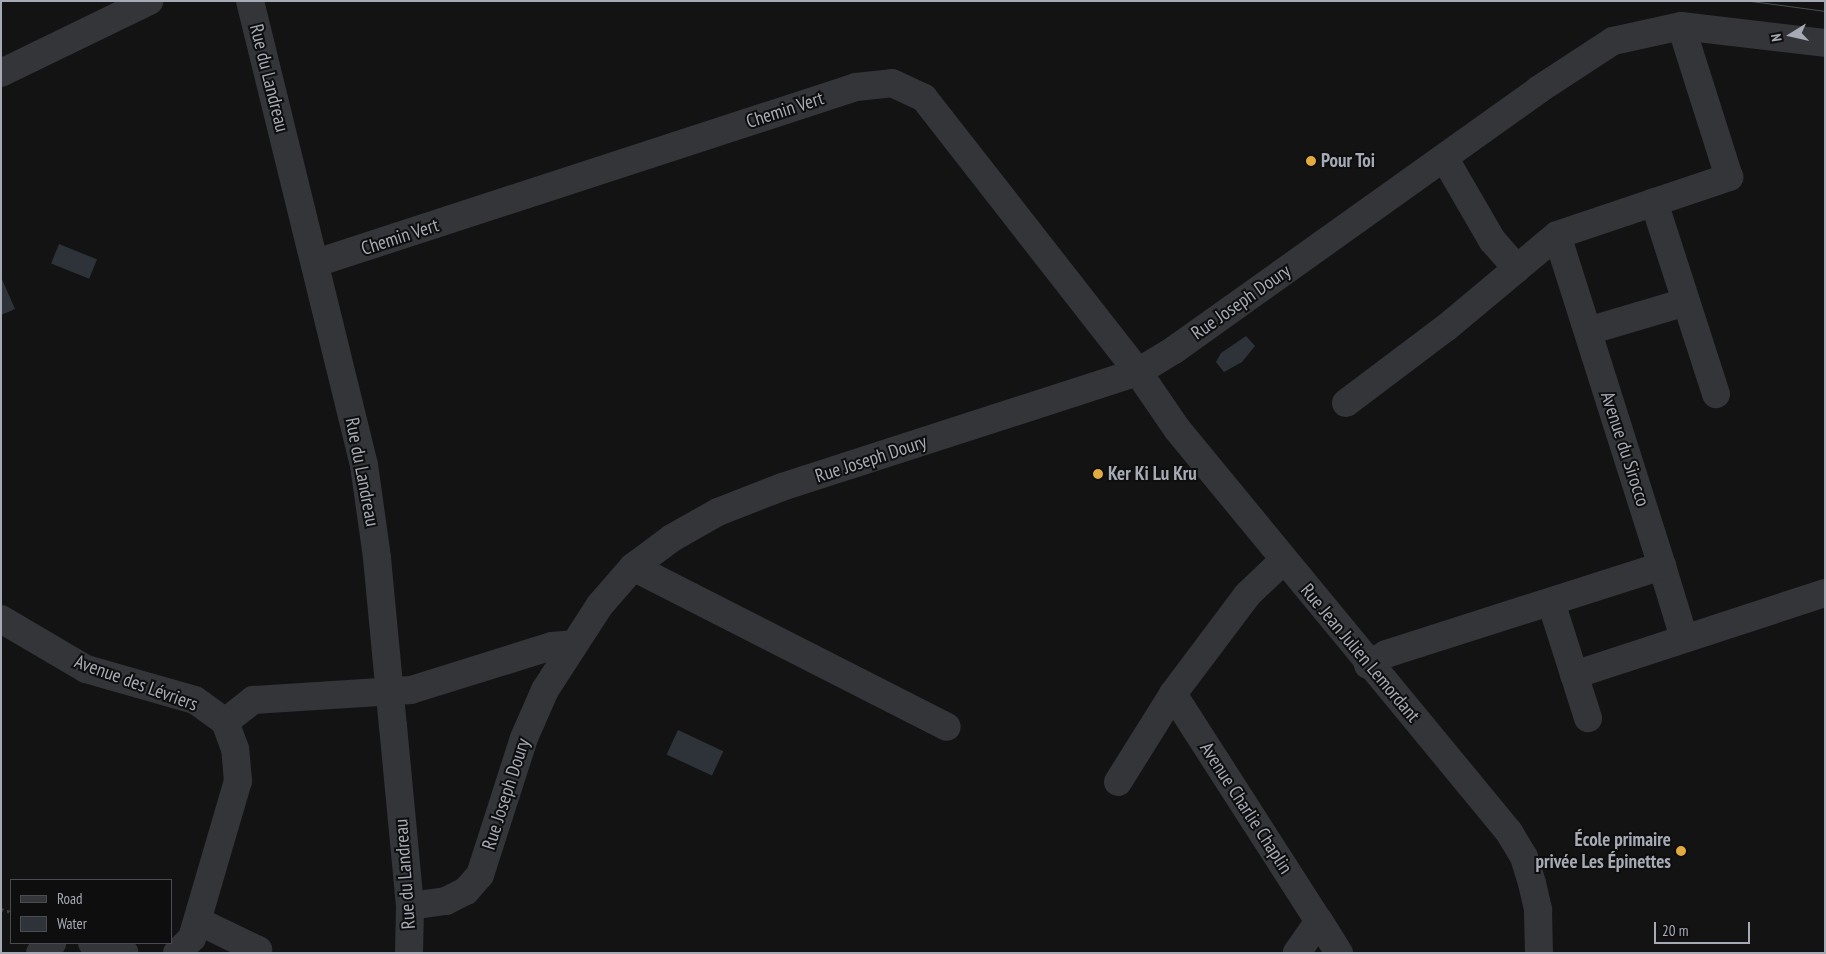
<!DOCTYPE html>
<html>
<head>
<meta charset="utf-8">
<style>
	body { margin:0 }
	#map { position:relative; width:1826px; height:954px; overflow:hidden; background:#131314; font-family:"PT Sans Narrow",sans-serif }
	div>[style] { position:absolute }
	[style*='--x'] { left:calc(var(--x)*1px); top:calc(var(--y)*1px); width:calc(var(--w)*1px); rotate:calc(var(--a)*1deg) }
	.water>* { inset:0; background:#2d3339; transform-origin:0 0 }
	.path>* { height:3px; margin-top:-1.5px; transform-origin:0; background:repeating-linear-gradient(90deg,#3a3c40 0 2.5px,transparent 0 6.5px) }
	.minor>* { height:28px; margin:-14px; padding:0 14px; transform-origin:14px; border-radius:14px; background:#343539 }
	.tram>* { height:1px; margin:-0.5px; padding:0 0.5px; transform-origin:0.5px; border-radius:0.5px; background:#4c4d52 }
	.dots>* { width:14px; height:14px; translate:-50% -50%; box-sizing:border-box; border:2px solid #0e0e0f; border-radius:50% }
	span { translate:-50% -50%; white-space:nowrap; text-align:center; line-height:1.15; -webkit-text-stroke:4px #0e0e0f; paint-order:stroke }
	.street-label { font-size:19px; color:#a6aab4 }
	.poi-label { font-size:19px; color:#a6aab4; font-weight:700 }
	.left { translate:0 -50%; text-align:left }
	.right { translate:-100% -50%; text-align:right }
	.frame { position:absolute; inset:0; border:2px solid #a6aab4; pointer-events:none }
	.legend { position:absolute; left:10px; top:879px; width:162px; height:65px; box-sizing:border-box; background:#0e0e0f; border:1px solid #4b4c51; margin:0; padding:6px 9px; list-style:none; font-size:15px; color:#a6aab4 }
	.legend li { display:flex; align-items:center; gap:10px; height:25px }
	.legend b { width:25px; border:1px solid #4b4c51 }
	.north { position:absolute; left:1766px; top:10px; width:50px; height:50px; -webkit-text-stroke:4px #0e0e0f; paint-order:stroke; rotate:260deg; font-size:14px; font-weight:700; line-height:20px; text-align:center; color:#a6aab4 }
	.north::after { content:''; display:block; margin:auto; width:18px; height:22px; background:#a6aab4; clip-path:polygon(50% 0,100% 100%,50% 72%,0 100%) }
	.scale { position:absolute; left:1654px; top:922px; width:96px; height:22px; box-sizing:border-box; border:2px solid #a6aab4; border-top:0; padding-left:6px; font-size:15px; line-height:18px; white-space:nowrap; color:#a6aab4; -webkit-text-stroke:4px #0e0e0f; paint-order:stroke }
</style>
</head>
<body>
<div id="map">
	<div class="water">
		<div style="left:59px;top:244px;width:41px;height:21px;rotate:22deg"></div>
		<div style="clip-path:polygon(1px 277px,15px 309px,1px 315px)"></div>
		<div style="clip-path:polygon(1246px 336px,1255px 346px,1242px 362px,1224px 372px,1216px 362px,1221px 353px)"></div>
		<div style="left:678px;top:730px;width:50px;height:27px;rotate:25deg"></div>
	</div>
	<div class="path">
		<div style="--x:1;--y:909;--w:10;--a:17"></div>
	</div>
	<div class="minor">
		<div style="--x:250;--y:1;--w:478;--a:76.2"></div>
		<div style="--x:364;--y:465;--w:94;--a:82"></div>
		<div style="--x:377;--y:558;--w:169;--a:84.6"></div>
		<div style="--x:393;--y:726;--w:181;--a:84.6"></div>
		<div style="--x:410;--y:906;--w:47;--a:91.2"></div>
		<div style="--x:1;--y:73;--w:165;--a:-25.9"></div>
		<div style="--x:1445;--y:159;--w:94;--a:59.9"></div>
		<div style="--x:1492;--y:240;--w:38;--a:49"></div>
		<div style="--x:1654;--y:202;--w:202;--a:72.1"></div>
		<div style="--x:316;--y:263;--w:568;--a:-18.05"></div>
		<div style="--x:856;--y:87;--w:36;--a:-6"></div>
		<div style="--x:892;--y:83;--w:35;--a:25"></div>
		<div style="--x:924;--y:98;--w:348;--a:52"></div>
		<div style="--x:1138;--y:372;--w:69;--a:55.6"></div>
		<div style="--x:1177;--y:429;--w:522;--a:50.52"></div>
		<div style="--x:1509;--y:832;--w:29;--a:59"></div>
		<div style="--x:1524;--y:857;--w:27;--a:73"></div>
		<div style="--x:1532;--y:883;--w:28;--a:77"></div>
		<div style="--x:1538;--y:910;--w:43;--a:88.7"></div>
		<div style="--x:1588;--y:331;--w:102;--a:-16.5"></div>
		<div style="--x:1346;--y:403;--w:126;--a:-37"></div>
		<div style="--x:1447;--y:327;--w:143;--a:-39.9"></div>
		<div style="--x:1557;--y:235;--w:182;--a:-18.6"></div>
		<div style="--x:1729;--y:177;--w:158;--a:-107.6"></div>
		<div style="--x:1284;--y:560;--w:50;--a:136.6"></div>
		<div style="--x:1248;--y:594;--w:125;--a:126.9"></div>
		<div style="--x:1173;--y:694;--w:270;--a:57.3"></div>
		<div style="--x:1319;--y:921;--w:39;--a:125"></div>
		<div style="--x:1662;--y:566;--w:75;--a:73"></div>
		<div style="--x:633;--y:567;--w:352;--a:27"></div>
		<div style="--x:1551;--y:602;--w:122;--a:72.3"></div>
		<div style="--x:1;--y:619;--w:99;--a:30.5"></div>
		<div style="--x:86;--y:669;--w:113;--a:15.9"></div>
		<div style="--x:195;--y:700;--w:37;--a:36"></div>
		<div style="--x:225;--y:722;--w:36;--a:-38"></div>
		<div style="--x:253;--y:700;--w:158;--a:-3.6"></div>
		<div style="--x:411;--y:690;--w:148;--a:-17.3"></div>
		<div style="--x:552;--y:646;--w:21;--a:-5"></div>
		<div style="--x:1368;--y:665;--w:21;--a:-31"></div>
		<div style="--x:1386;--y:654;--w:290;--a:-17.7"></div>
		<div style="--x:1662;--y:566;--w:347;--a:-107.6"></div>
		<div style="--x:1574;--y:675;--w:264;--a:-18.1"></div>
		<div style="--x:1118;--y:782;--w:104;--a:-58"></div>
		<div style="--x:410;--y:906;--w:36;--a:-8"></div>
		<div style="--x:446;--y:901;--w:22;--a:-27"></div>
		<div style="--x:466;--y:891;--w:21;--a:-49"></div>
		<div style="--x:480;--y:875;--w:144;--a:-72.2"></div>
		<div style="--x:524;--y:738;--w:52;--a:-66.4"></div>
		<div style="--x:545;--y:690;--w:101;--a:-57.1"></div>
		<div style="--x:600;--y:605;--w:50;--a:-49"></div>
		<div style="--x:633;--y:567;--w:49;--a:-36.6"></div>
		<div style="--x:672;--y:538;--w:53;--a:-29.5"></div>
		<div style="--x:718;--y:512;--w:69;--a:-21.3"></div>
		<div style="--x:782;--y:487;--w:374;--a:-17.9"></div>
		<div style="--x:1138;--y:372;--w:42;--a:-31.4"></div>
		<div style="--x:1174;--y:350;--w:447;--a:-35.5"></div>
		<div style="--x:1538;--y:90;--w:90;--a:-33.2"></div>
		<div style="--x:1613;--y:41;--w:70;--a:-12.4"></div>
		<div style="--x:1681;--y:26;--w:145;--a:6.7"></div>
		<div style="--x:198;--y:921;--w:67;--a:25.8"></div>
		<div style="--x:258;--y:950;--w:3;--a:90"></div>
		<div style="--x:1319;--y:921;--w:38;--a:58"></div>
		<div style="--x:92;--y:943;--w:34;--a:17"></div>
		<div style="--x:40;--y:953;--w:16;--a:-40"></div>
		<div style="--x:177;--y:953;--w:21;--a:-45"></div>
		<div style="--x:192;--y:938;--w:164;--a:-73.7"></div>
		<div style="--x:238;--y:781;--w:32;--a:-95"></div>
		<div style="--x:235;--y:749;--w:29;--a:-110"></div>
	</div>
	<div class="tram">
		<div style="--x:1751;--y:1;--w:75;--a:7.7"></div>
	</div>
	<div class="dots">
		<div style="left:1311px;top:161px;background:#e1ab3f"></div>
		<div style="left:1098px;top:474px;background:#e1ab3f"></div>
		<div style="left:1681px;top:851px;background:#e1ab3f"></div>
	</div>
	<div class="street-label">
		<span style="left:269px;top:78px;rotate:76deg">Rue du Landreau</span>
		<span style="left:785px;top:110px;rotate:-18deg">Chemin Vert</span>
		<span style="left:400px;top:237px;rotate:-18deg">Chemin Vert</span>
		<span style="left:1241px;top:302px;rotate:-35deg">Rue Joseph Doury</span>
		<span style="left:1625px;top:449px;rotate:72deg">Avenue du Sirocco</span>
		<span style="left:871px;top:459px;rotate:-18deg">Rue Joseph Doury</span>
		<span style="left:362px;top:472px;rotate:79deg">Rue du Landreau</span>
		<span style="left:1360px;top:653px;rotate:50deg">Rue Jean Julien Lemordant</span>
		<span style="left:136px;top:683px;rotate:20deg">Avenue des Lévriers</span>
		<span style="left:506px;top:794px;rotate:-72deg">Rue Joseph Doury</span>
		<span style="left:1246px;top:808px;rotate:57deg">Avenue Charlie Chaplin</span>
		<span style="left:405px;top:874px;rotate:-94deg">Rue du Landreau</span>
	</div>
	<div class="poi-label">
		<span class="left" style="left:1321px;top:161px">Pour Toi</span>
		<span class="left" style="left:1108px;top:474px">Ker Ki Lu Kru</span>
		<span class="right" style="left:1671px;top:851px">École primaire<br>privée Les Épinettes</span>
	</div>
	<div class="frame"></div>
	<ul class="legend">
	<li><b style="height:6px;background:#343539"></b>Road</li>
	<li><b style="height:14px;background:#2d3339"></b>Water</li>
	</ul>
	<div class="north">N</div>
	<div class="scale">20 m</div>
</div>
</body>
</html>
